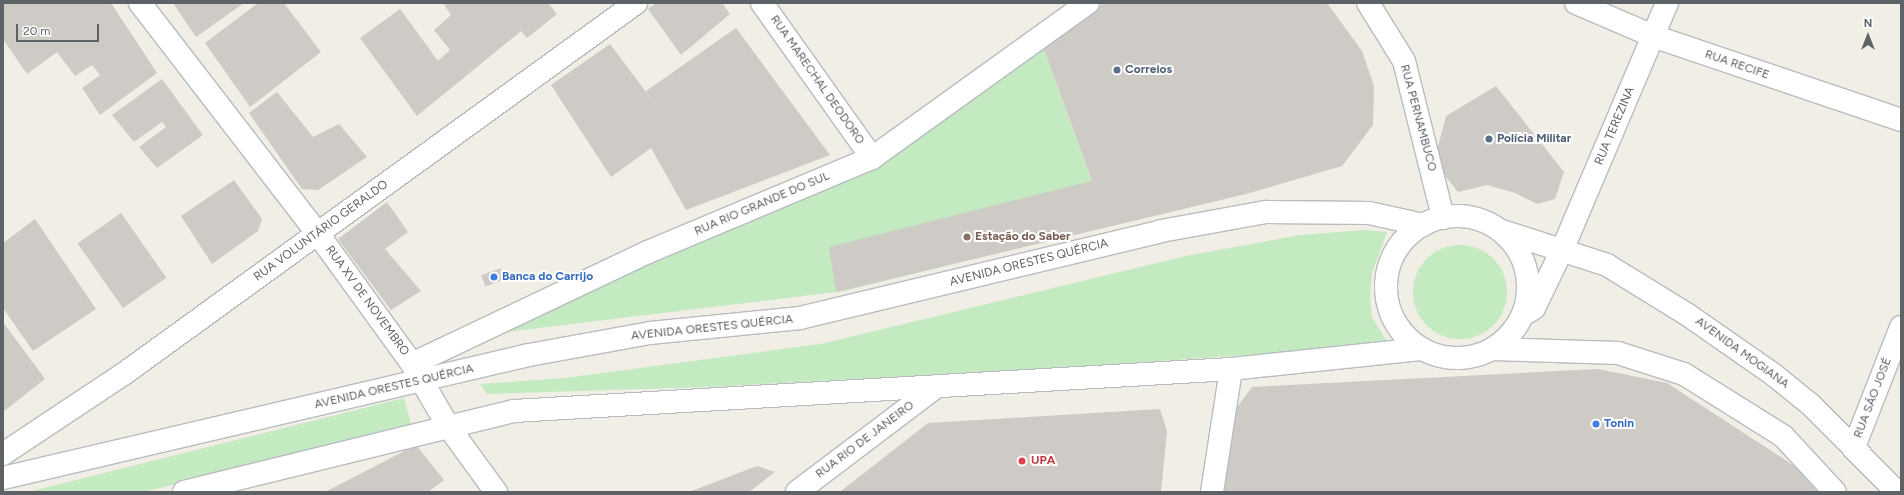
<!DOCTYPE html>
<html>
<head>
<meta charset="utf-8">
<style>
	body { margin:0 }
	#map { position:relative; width:1904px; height:495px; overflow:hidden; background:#f1eee6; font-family:Figtree,sans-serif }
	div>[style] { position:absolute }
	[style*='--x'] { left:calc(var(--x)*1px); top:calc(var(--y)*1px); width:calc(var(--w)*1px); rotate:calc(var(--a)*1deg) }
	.green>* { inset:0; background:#c3eac1 }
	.round { border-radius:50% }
	.building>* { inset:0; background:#cecac5; transform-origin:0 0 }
	.roads { filter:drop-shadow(1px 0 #b8bcc0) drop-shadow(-1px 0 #b8bcc0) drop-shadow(0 1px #b8bcc0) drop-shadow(0 -1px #b8bcc0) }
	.street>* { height:22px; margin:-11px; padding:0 11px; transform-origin:11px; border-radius:11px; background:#fff }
	.secondary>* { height:22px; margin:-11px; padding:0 11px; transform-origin:11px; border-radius:11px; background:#fff }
	.secondary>.ring { margin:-11px; padding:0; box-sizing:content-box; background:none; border:22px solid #fff; border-radius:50% }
	.dots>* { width:11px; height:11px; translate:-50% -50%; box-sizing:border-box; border:2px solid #fff; border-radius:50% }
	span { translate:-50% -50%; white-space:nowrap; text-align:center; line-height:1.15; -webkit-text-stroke:4px #fff; paint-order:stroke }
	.street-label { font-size:12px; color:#5d6267 }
	.service-label { font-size:12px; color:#4e5e75; font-weight:700 }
	.left { translate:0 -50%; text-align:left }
	.education-label { font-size:12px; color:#785e54; font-weight:700 }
	.shop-label { font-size:12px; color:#366cbe; font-weight:700 }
	.health-label { font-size:12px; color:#be3a42; font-weight:700 }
	.frame { position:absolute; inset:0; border:4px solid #5d6267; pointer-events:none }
	.north { position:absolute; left:1848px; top:16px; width:40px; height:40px; -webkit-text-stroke:3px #fff; paint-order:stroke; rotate:0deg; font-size:11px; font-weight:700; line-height:16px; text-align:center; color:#5d6267 }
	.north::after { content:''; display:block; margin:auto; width:14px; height:18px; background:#5d6267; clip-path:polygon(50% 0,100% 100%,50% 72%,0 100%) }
	.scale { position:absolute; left:16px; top:24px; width:83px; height:18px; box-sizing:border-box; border:2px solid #5d6267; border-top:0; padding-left:5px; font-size:12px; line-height:14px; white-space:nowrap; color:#5d6267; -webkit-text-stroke:3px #fff; paint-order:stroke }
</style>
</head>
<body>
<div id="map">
	<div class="green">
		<div style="clip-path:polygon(1041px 41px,1108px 226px,844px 291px,497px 333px,568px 292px,852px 178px)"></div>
		<div style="clip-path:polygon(1364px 230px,1387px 232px,1372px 273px,1370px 296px,1372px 317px,1389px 345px,1073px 367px,707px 387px,487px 394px,480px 384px,565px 378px,821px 344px,1186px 256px,1300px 235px)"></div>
		<div class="round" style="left:1413px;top:245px;width:94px;height:94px"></div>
		<div style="clip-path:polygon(404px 398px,411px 424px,144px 492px,28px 492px)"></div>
	</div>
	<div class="building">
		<div style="clip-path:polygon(3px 3px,111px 3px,157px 73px,100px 115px,82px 88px,100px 75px,92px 65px,75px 76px,57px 52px,27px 74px,3px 39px)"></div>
		<div style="clip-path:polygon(173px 3px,244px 3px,196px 37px)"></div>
		<div style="clip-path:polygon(258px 3px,284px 3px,321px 52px,250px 107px,205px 43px)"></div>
		<div style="clip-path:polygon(443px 3px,548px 3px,557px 14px,527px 38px,521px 31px,417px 116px,360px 38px,400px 9px,438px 61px,450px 50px,434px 30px,451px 15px)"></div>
		<div style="clip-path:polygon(656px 3px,722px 3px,730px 14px,681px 55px,648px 9px)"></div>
		<div style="clip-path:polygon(1104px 3px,1327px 3px,1362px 51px,1374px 86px,1373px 125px,1342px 166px,1246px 194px,836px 292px,829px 247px,1092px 181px,1041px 41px)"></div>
		<div style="clip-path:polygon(736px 28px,830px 155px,686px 210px,651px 148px,611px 177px,551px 85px,610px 44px,652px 100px,646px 91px)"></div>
		<div style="clip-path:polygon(162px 79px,203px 135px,157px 168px,139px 147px,166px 127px,162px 122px,134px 142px,112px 115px)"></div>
		<div style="clip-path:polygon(1496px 86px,1564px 172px,1555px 199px,1537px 204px,1515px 193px,1487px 185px,1458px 192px,1434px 162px,1446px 116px)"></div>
		<div style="clip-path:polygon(277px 92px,313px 137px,339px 124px,367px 157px,318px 190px,302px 189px,249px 113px)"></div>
		<div style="clip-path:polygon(234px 180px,262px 219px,258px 231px,212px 264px,181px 216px)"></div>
		<div style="clip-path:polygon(387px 202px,408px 232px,385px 249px,421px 291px,391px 310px,338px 239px)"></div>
		<div style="left:121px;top:213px;width:79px;height:53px;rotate:55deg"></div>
		<div style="clip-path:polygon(35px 219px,96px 309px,33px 351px,3px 308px,3px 243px)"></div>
		<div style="left:501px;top:268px;width:12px;height:21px;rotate:70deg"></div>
		<div style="clip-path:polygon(3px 322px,45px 379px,3px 412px)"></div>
		<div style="clip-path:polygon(1598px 369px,1667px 383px,1793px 465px,1818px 492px,1221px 492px,1232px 414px,1252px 387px)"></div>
		<div style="clip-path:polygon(1160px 409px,1167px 431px,1161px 492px,841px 491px,928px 423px)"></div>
		<div style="clip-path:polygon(416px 445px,444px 480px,428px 492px,325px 492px)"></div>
		<div style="clip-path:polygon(757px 466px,775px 472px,749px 492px,689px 492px)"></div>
	</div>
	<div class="roads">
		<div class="street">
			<div style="--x:140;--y:3;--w:292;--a:52.4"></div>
			<div style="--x:318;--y:234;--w:160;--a:54.1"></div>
			<div style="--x:412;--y:364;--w:72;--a:59.9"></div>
			<div style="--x:448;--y:426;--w:82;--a:54"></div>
			<div style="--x:762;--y:3;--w:190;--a:54.6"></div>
			<div style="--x:1368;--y:3;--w:68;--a:58.2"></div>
			<div style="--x:1404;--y:61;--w:162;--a:76"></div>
			<div style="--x:1576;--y:3;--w:84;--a:23.2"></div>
			<div style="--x:1653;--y:36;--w:262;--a:18.7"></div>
			<div style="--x:1523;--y:315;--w:13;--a:-32"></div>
			<div style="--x:1534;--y:308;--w:67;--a:-64.2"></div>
			<div style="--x:1563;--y:248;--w:266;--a:-67"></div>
			<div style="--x:412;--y:364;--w:261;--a:-25.4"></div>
			<div style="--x:648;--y:252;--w:243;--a:-22.8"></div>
			<div style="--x:872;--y:158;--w:266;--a:-35.7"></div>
			<div style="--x:1854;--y:447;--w:129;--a:-68.6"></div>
			<div style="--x:3;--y:454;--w:146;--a:-33.6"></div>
			<div style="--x:125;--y:373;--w:631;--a:-35.91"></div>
			<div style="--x:797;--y:492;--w:171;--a:-37.1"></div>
			<div style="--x:1212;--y:492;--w:124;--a:-81.2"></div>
		</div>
		<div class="secondary">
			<div class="ring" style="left:1386px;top:216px;width:120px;height:120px"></div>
			<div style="--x:1502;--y:231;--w:110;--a:17.9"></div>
			<div style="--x:1607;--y:265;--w:95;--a:31.7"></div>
			<div style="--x:1688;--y:315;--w:105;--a:34.9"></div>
			<div style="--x:1774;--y:375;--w:48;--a:39"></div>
			<div style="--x:1811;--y:405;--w:122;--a:45.3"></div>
			<div style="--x:1493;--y:349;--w:125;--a:1.8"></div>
			<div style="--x:1618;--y:353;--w:69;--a:17.7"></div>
			<div style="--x:1684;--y:374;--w:117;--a:32.1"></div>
			<div style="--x:1783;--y:436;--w:76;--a:47.1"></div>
			<div style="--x:3;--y:478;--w:540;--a:-13.16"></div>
			<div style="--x:529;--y:355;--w:123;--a:-10.3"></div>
			<div style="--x:650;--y:333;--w:151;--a:-5.7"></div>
			<div style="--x:800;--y:318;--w:371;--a:-13.5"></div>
			<div style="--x:1161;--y:231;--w:107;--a:-10.3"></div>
			<div style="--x:1266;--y:212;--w:103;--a:0.6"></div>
			<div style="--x:1369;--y:213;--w:56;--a:12.3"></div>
			<div style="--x:184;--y:492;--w:340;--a:-13.8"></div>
			<div style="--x:514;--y:411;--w:718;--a:-3.35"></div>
			<div style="--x:1231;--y:369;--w:192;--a:-6"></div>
		</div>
	</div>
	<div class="dots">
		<div style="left:1117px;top:70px;background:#5c6f8a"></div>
		<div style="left:1489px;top:139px;background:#5c6f8a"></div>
		<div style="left:967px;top:237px;background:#8d6e63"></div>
		<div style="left:494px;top:277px;background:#3f7fe0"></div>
		<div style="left:1596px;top:424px;background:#3f7fe0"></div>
		<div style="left:1022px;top:461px;background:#e0444e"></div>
	</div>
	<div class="street-label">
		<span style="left:1737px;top:65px;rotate:19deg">RUA RECIFE</span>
		<span style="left:817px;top:80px;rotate:55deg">RUA MARECHAL DEODORO</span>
		<span style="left:1418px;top:118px;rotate:75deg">RUA PERNAMBUCO</span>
		<span style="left:1615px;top:126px;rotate:-67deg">RUA TEREZINA</span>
		<span style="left:762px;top:204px;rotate:-23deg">RUA RIO GRANDE DO SUL</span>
		<span style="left:321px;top:231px;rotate:-36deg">RUA VOLUNTÁRIO GERALDO</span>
		<span style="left:1029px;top:263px;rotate:-14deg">AVENIDA ORESTES QUÉRCIA</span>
		<span style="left:367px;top:301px;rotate:54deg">RUA XV DE NOVEMBRO</span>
		<span style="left:712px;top:328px;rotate:-6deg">AVENIDA ORESTES QUÉRCIA</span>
		<span style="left:1742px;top:353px;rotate:36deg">AVENIDA MOGIANA</span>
		<span style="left:394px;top:387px;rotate:-13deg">AVENIDA ORESTES QUÉRCIA</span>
		<span style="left:1873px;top:398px;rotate:-69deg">RUA SÃO JOSÉ</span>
		<span style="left:865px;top:440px;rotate:-37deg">RUA RIO DE JANEIRO</span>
	</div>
	<div class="service-label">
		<span class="left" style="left:1125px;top:70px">Correios</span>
		<span class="left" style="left:1497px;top:139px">Polícia Militar</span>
	</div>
	<div class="education-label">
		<span class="left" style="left:975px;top:237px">Estação do Saber</span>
	</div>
	<div class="shop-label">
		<span class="left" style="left:502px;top:277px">Banca do Carrijo</span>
		<span class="left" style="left:1604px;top:424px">Tonin</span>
	</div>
	<div class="health-label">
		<span class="left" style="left:1031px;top:461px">UPA</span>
	</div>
	<div class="frame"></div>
	<div class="north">N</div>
	<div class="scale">20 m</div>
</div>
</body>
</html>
